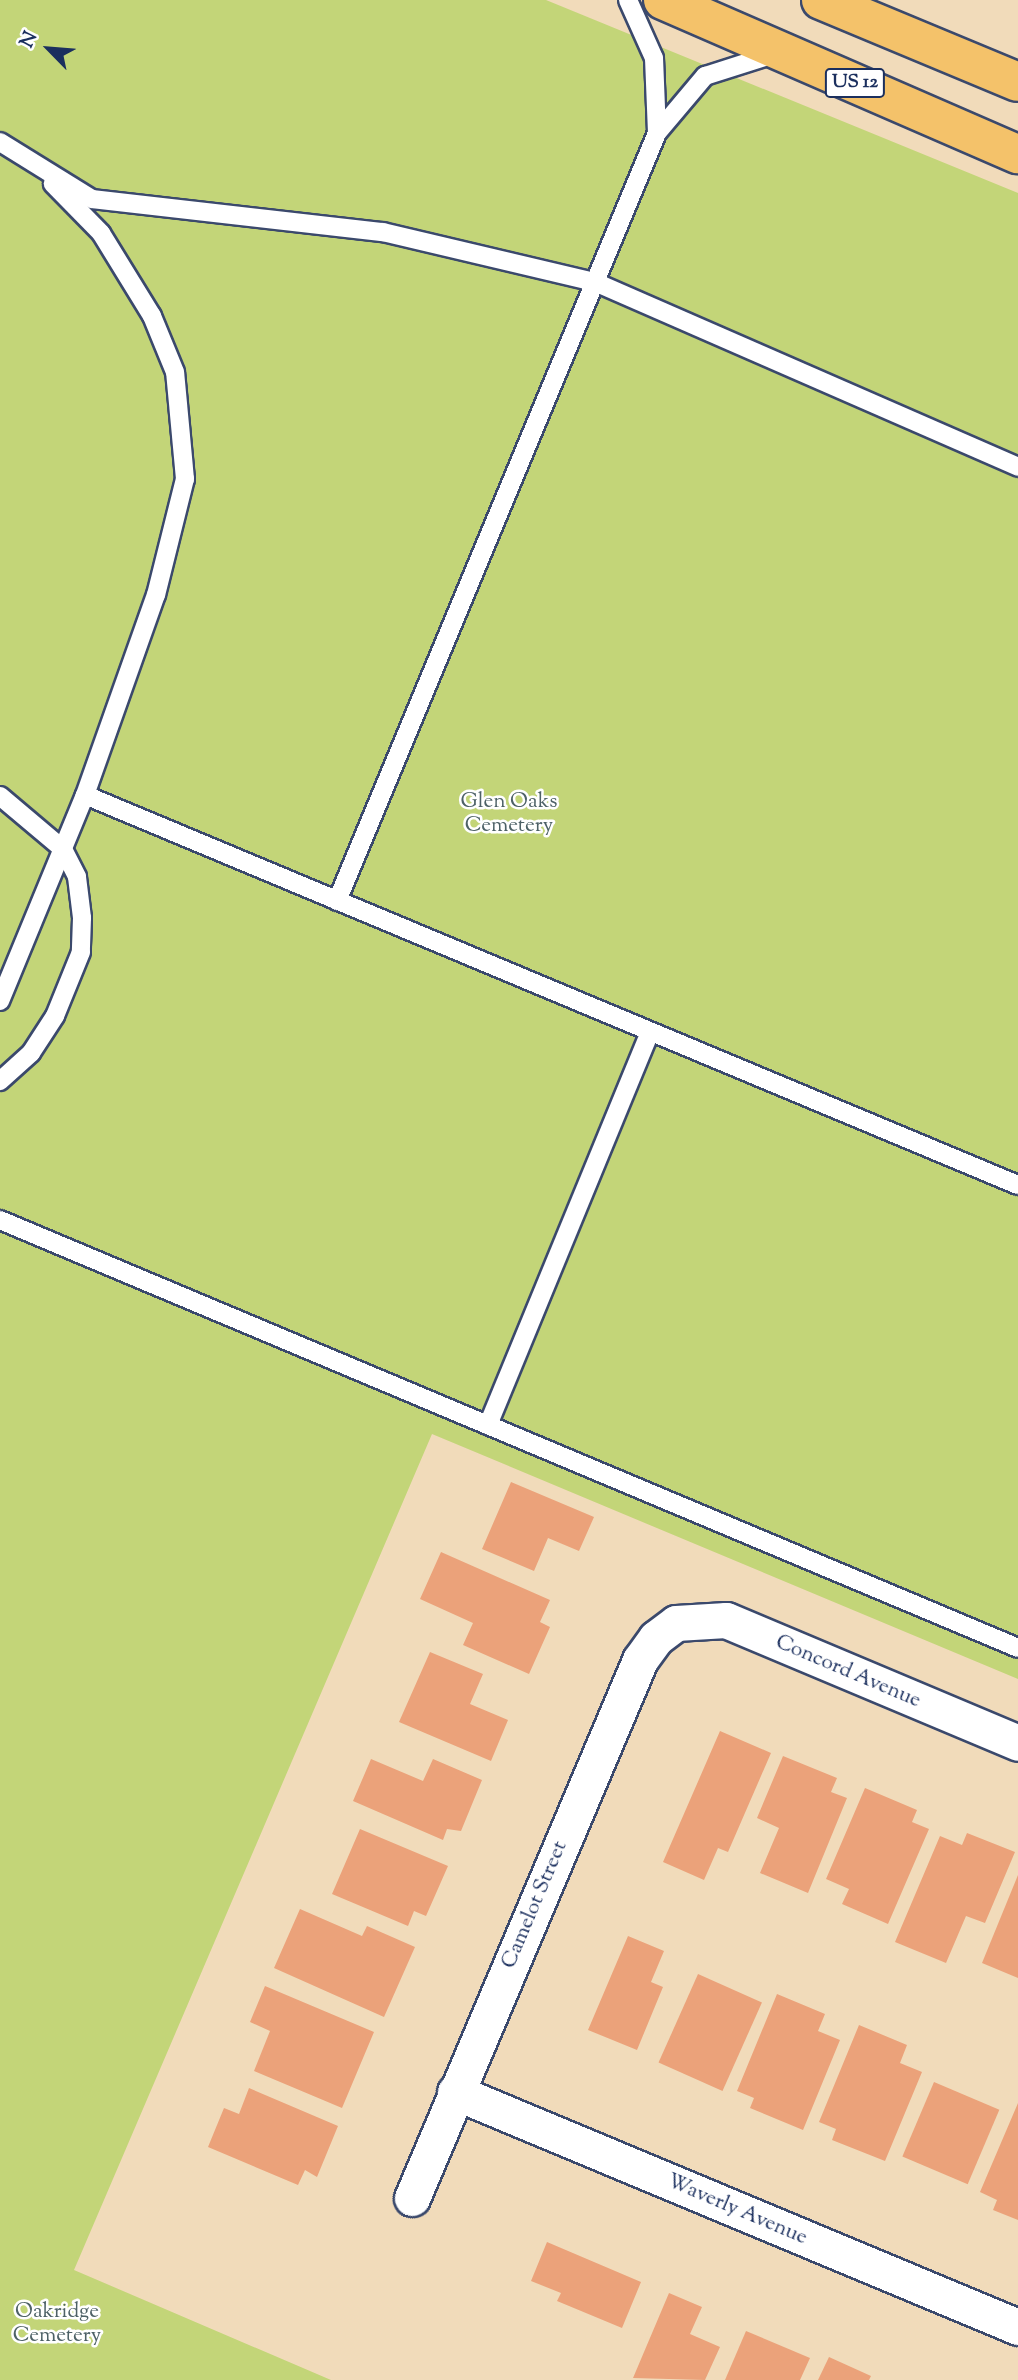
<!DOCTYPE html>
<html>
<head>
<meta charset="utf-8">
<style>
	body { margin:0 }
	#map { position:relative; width:1018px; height:2380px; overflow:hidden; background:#f1dbba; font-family:"Sorts Mill Goudy",serif }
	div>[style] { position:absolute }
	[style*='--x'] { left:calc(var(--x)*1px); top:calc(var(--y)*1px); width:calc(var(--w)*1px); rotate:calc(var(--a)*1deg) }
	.green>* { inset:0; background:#c3d578 }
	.building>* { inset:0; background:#eba27a; transform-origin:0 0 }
	.roads { filter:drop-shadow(2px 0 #3b496c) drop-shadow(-2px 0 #3b496c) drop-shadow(0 2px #3b496c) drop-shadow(0 -2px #3b496c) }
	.lane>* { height:18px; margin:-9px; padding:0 9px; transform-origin:9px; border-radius:9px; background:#fff }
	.street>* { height:35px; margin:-17.5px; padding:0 17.5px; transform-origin:17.5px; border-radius:17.5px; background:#fff }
	.primary>* { height:38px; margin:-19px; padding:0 19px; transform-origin:19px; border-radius:19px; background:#f4c26a }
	span { translate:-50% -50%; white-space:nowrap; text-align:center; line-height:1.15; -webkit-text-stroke:5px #fff; paint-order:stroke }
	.shield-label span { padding:2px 5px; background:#fff; border:2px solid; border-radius:5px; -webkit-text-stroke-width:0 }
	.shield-label { font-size:19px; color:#1b2f5e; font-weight:700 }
	.park-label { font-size:21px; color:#4d6166 }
	.street-label { font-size:21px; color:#1b2f5e }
	.north { position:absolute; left:14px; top:14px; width:70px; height:70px; -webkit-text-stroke:5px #fff; paint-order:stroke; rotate:295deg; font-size:19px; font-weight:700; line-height:28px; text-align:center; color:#1b2f5e }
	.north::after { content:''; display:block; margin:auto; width:24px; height:32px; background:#1b2f5e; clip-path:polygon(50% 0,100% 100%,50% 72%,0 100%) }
</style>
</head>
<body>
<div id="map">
	<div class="green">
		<div style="clip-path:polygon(0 0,546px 0,1018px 193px,1018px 1679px,432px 1434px,74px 2270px,331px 2380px,0 2380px)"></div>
	</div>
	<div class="building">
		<div style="clip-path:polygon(511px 1482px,594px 1517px,579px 1551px,548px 1538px,534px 1571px,482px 1549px)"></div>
		<div style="clip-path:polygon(441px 1552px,550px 1600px,540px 1622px,550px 1627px,529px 1674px,463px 1645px,473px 1623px,420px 1599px)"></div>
		<div style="clip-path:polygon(430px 1652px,483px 1674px,470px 1704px,508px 1720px,491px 1761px,399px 1722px)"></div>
		<div style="clip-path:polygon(720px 1731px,771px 1753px,728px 1852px,718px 1848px,704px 1880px,663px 1862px)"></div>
		<div style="clip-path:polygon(783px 1756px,837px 1778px,831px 1792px,847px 1798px,808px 1893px,760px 1873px,779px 1828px,757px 1818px)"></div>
		<div style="clip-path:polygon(371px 1759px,423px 1781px,433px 1759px,482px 1780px,461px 1831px,447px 1829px,443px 1840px,353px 1801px)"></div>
		<div style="clip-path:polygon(865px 1788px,917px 1810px,912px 1822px,929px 1829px,888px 1924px,842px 1904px,849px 1889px,826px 1879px)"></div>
		<div style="clip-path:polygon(360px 1829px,448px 1866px,426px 1916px,414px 1911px,408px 1926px,332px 1894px)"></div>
		<div style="clip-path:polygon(967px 1833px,1015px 1852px,985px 1923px,966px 1916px,946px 1963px,895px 1942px,940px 1836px,962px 1845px)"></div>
		<div style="clip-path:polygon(1018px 1875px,1018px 1978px,982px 1963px)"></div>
		<div style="clip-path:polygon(300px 1909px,362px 1936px,367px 1926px,415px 1947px,384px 2017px,274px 1968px)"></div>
		<div style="clip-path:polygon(628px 1936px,664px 1951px,651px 1982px,663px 1987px,637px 2050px,588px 2030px)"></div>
		<div style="left:698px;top:1974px;width:70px;height:97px;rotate:24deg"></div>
		<div style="clip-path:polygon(265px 1986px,374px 2032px,342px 2108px,254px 2071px,270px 2031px,250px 2022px)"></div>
		<div style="clip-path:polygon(777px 1994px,825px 2014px,818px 2031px,840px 2040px,803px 2130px,750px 2108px,754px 2098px,737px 2091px)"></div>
		<div style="clip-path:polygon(859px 2025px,907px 2045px,900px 2063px,922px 2072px,885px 2161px,832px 2140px,836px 2129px,819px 2122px)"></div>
		<div style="left:934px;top:2082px;width:71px;height:81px;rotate:23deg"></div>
		<div style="clip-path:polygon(249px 2088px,338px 2126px,317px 2177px,305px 2170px,298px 2185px,208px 2147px,224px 2108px,239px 2114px)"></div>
		<div style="clip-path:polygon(1018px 2103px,1018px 2220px,993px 2210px,997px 2200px,980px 2192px)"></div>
		<div style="clip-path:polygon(547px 2242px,641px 2282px,622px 2328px,557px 2301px,561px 2293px,531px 2281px)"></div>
		<div style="clip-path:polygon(669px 2293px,702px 2307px,690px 2334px,720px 2347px,705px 2380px,633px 2378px)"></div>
		<div style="clip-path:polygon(746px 2331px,810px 2358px,800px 2380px,725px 2380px)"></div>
		<div style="clip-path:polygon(829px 2357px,871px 2376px,869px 2380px,818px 2380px)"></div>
	</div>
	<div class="roads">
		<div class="lane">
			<div style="--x:628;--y:0;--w:64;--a:65.9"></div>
			<div style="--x:654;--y:58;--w:75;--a:87.7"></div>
			<div style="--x:0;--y:142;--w:108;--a:31.8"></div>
			<div style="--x:92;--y:199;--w:293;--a:6.5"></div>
			<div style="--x:383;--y:232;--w:218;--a:13.3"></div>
			<div style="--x:595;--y:282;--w:462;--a:23.6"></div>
			<div style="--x:85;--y:795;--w:1011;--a:22.69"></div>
			<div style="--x:0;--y:796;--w:82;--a:40.1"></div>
			<div style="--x:63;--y:849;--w:31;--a:63"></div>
			<div style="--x:77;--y:877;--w:41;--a:83"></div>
			<div style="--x:82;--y:918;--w:34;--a:92"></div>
			<div style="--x:81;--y:952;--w:69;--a:112.1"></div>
			<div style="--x:55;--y:1016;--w:44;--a:123"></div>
			<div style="--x:31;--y:1053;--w:42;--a:137.9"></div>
			<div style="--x:337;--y:901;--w:832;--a:-67.38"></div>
			<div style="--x:657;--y:133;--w:75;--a:-49.9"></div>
			<div style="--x:705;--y:76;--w:72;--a:-17.7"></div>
			<div style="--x:0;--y:1001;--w:223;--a:-67.6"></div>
			<div style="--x:85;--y:795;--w:212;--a:-70.5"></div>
			<div style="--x:156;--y:595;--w:120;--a:-76"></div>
			<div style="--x:185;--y:479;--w:107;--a:-95.3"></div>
			<div style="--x:175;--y:372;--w:61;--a:-112.3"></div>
			<div style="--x:152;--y:316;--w:97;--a:-121.6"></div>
			<div style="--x:101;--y:233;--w:69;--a:-134.4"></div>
			<div style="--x:0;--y:1220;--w:1104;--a:22.8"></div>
			<div style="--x:488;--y:1425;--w:425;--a:-67.6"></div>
		</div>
		<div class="street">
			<div style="--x:455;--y:2092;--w:610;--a:22.66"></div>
			<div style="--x:412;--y:2198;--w:584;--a:-67.03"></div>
			<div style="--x:640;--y:1660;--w:27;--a:-54"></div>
			<div style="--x:656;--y:1638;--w:25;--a:-37"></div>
			<div style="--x:676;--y:1623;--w:50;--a:-3.4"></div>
			<div style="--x:726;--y:1620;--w:317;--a:22.8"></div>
		</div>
		<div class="primary">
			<div style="--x:663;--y:0;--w:387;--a:23.5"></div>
			<div style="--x:821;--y:0;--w:213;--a:22.6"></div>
		</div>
	</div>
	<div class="shield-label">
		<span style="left:855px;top:83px">US 12</span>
	</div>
	<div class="park-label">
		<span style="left:509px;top:814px">Glen Oaks<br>Cemetery</span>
		<span style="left:57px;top:2324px">Oakridge<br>Cemetery</span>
	</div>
	<div class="street-label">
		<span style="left:848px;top:1672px;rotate:23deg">Concord Avenue</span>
		<span style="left:535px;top:1905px;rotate:-67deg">Camelot Street</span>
		<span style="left:737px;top:2210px;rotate:23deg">Waverly Avenue</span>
	</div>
	<div class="north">N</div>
</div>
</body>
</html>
